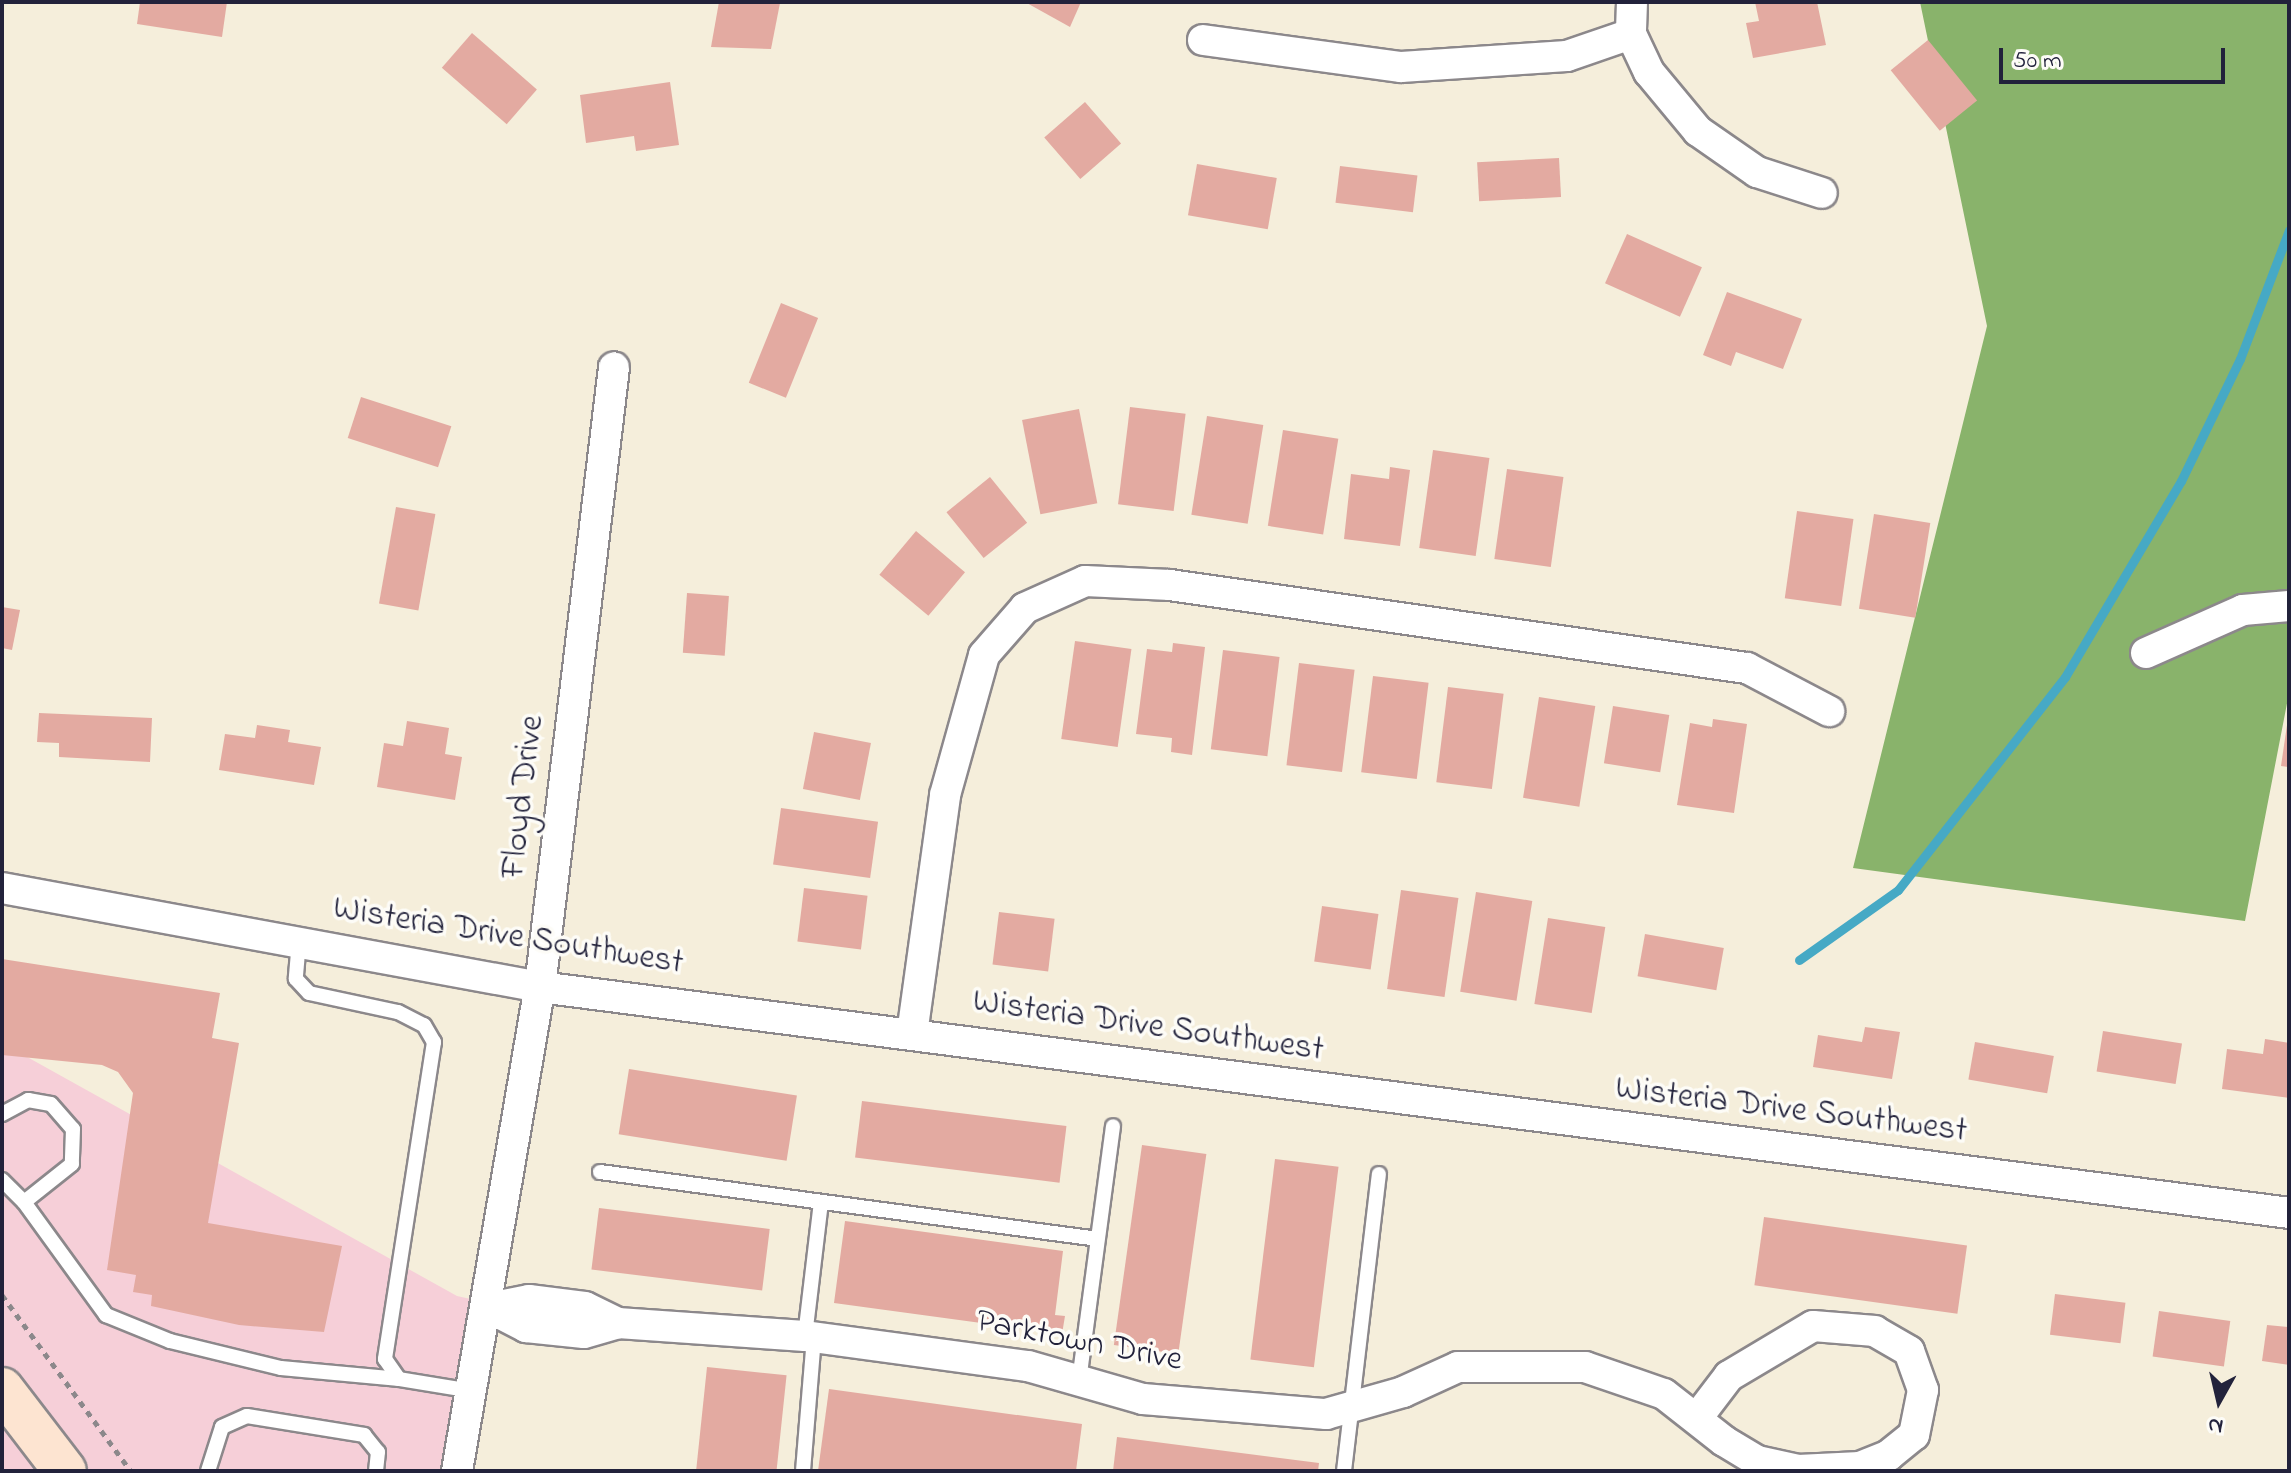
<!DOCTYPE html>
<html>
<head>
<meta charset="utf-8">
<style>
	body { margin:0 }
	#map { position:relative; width:2291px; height:1473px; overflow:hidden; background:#f5eedb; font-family:"Indie Flower",sans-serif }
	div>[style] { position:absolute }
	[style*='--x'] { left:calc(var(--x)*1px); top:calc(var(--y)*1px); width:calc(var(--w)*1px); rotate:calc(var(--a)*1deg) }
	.built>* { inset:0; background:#f6cfd8 }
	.forest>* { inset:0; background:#89b36b }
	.stream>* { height:9px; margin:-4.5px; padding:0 4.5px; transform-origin:4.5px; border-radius:4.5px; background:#46a9c5 }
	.building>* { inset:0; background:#e3aaa1; transform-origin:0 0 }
	.path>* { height:5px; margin-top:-2.5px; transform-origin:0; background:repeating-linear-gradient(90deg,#8c888b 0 6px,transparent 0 12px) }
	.roads { filter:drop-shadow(2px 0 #8c888b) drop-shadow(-2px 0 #8c888b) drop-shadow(0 2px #8c888b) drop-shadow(0 -2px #8c888b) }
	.lane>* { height:14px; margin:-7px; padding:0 7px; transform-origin:7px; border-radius:7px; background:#fff }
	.street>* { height:30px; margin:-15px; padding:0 15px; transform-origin:15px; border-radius:15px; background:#fff }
	.secondary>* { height:42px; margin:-21px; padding:0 21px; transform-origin:21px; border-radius:21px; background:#fde4d1 }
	span { translate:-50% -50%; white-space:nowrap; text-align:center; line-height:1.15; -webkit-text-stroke:7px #fdfcf7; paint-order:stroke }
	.street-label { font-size:34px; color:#22223b }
	.frame { position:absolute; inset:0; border:4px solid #22223b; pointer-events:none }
	.north { position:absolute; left:2179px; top:1361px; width:80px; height:80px; -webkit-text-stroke:6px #fdfcf7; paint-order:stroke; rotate:188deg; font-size:22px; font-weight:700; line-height:32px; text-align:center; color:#22223b }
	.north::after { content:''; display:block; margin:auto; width:28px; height:36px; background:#22223b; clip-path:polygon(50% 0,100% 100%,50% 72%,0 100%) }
	.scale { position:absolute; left:1999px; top:48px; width:226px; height:36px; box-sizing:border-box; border:4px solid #22223b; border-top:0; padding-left:10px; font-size:24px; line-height:28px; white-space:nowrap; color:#22223b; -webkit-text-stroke:6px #fdfcf7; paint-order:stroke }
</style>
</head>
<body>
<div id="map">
	<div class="built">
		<div style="clip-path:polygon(2px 1043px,457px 1296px,498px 1305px,472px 1471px,2px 1471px)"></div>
	</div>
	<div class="forest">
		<div style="clip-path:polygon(1920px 2px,2289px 2px,2289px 693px,2245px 921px,1853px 868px,1987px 326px)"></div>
	</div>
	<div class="stream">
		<div style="--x:1799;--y:960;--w:121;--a:-35.3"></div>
		<div style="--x:1898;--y:890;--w:271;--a:-51.9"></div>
		<div style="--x:2065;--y:677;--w:228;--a:-59.4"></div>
		<div style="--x:2181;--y:481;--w:136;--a:-64.2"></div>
		<div style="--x:2240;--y:359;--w:138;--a:-69.2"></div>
	</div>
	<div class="building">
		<div style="clip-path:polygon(140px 2px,227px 2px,222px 37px,137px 24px)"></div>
		<div style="clip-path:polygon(719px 2px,780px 3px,771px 49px,711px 47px)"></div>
		<div style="clip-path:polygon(1025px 2px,1081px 2px,1070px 27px)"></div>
		<div style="clip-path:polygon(1755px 2px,1817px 2px,1826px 45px,1753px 58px,1746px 23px,1759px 21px)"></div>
		<div style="left:472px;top:33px;width:86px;height:46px;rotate:41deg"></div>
		<div style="left:1928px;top:40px;width:78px;height:48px;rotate:51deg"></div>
		<div style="clip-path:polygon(670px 82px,679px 145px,636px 151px,634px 136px,586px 143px,580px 95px)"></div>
		<div style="left:1085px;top:102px;width:55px;height:54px;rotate:49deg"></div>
		<div style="left:1559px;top:158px;width:39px;height:82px;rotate:87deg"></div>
		<div style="left:1197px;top:164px;width:81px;height:52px;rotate:10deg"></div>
		<div style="left:1340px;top:166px;width:78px;height:37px;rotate:7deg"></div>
		<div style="left:1627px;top:234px;width:82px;height:54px;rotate:24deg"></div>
		<div style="clip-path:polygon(1727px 292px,1802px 319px,1783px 369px,1736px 352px,1731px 366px,1703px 355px)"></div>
		<div style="left:781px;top:303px;width:40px;height:86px;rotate:22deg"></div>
		<div style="left:361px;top:397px;width:95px;height:43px;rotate:18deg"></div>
		<div style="left:1130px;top:407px;width:56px;height:98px;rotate:7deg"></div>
		<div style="left:1079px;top:409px;width:96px;height:58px;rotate:79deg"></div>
		<div style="left:1207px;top:416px;width:57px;height:100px;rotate:9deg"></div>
		<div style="left:1283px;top:430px;width:56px;height:97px;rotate:9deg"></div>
		<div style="left:1433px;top:450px;width:57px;height:99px;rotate:8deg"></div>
		<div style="clip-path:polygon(1390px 467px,1410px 470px,1400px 546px,1344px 539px,1351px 474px,1389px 479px)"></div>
		<div style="left:1507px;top:469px;width:57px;height:91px;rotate:8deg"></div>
		<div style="left:990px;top:477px;width:59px;height:56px;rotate:51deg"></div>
		<div style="left:396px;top:507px;width:40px;height:98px;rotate:10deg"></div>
		<div style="left:1797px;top:511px;width:57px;height:88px;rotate:8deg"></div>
		<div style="left:1874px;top:514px;width:57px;height:96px;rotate:9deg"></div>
		<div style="left:916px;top:531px;width:64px;height:57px;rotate:40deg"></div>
		<div style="left:687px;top:593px;width:42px;height:60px;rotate:4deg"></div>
		<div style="clip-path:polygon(2px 607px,20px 610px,12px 650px,2px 648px)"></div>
		<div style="left:1075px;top:641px;width:57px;height:99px;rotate:8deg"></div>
		<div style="clip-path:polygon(1173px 643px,1205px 647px,1192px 755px,1171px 752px,1172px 738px,1136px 734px,1147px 649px,1172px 652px)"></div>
		<div style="left:1223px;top:650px;width:57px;height:100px;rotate:7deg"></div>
		<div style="left:1299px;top:663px;width:56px;height:103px;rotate:7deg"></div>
		<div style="left:1373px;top:676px;width:56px;height:97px;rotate:7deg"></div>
		<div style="left:1448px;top:687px;width:56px;height:96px;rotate:7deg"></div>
		<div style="left:1539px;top:697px;width:57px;height:102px;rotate:9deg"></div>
		<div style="left:1613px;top:706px;width:57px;height:58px;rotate:9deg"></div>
		<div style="clip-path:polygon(39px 713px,152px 718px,150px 762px,59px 757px,59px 743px,37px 742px)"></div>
		<div style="clip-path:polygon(1713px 719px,1747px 724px,1734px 813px,1677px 805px,1690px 723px,1712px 727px)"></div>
		<div style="clip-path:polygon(407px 721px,449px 728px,445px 754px,462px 757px,455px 800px,377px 787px,384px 743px,403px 746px)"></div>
		<div style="clip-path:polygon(257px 725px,290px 730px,288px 742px,321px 747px,314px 785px,219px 770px,225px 734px,255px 738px)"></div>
		<div style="clip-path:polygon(2287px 725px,2289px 725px,2289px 767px,2281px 766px)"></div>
		<div style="left:814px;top:732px;width:58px;height:58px;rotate:11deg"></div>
		<div style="left:781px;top:808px;width:98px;height:57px;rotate:8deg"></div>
		<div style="left:804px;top:888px;width:64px;height:54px;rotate:7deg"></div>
		<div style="left:1401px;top:890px;width:58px;height:100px;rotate:8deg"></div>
		<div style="left:1476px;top:892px;width:57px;height:101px;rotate:9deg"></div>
		<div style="left:1322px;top:906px;width:57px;height:56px;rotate:8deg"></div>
		<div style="left:999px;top:912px;width:56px;height:53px;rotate:7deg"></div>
		<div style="left:1548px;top:918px;width:58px;height:87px;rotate:9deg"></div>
		<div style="left:1645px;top:934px;width:80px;height:43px;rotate:10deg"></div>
		<div style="clip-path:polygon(2px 959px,220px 993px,212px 1038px,239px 1043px,208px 1223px,342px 1246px,324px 1332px,239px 1325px,151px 1306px,152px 1295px,133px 1292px,136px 1275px,107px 1270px,133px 1093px,118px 1072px,102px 1065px,2px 1055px)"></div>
		<div style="clip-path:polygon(1865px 1027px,1900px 1032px,1892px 1079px,1813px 1067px,1818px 1035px,1862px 1042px)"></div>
		<div style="left:2103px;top:1031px;width:80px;height:41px;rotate:9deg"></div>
		<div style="clip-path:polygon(2265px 1039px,2289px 1043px,2289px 1098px,2222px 1089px,2227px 1049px,2263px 1054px)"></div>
		<div style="left:1975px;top:1042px;width:80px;height:38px;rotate:10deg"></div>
		<div style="left:629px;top:1069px;width:170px;height:66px;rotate:9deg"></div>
		<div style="left:862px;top:1101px;width:206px;height:57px;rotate:7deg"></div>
		<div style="left:1142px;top:1145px;width:65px;height:202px;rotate:8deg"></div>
		<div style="left:1275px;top:1159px;width:64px;height:202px;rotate:7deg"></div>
		<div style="left:599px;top:1208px;width:172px;height:62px;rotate:7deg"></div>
		<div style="left:1764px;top:1217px;width:205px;height:69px;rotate:8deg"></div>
		<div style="clip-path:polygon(845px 1221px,1063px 1251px,1055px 1315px,1065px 1316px,1062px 1334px,834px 1303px)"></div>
		<div style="left:2055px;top:1294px;width:71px;height:41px;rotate:7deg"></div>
		<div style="left:2159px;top:1311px;width:72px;height:46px;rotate:8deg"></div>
		<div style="clip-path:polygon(2267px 1325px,2289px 1327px,2289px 1365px,2262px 1361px)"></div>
		<div style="left:707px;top:1367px;width:80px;height:105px;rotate:6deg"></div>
		<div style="clip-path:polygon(829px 1389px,1082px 1424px,1076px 1471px,818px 1471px)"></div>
		<div style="clip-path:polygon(1117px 1437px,1319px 1463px,1318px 1471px,1113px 1471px)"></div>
	</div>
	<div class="path">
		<div style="--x:2;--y:1295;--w:218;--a:53.8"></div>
	</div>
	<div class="roads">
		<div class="lane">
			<div style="--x:299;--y:941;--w:38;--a:95"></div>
			<div style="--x:296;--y:979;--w:19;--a:47"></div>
			<div style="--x:309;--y:993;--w:91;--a:12.1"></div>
			<div style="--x:398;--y:1012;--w:29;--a:27"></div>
			<div style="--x:424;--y:1025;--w:20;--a:60"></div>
			<div style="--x:434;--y:1042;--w:321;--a:98.8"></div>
			<div style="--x:385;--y:1359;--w:24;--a:55"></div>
			<div style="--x:399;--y:1379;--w:74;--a:9.3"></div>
			<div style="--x:2;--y:1114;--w:30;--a:-28"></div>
			<div style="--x:28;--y:1100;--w:23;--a:10"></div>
			<div style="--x:51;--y:1104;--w:33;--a:49"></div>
			<div style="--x:73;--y:1129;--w:35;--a:92"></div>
			<div style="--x:72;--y:1164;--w:61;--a:141.6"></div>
			<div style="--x:24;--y:1202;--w:31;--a:-135"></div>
			<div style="--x:600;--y:1172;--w:502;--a:7.66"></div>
			<div style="--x:24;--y:1202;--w:140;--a:54"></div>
			<div style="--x:106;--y:1315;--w:69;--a:22.1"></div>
			<div style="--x:170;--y:1341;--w:114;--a:13.7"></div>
			<div style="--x:281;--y:1368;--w:119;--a:5.3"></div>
			<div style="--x:805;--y:1336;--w:135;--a:-83.2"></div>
			<div style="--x:1079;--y:1381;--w:257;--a:-82.4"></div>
			<div style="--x:208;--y:1471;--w:46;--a:-72.3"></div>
			<div style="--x:222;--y:1427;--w:27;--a:-24"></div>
			<div style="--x:247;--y:1416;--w:119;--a:9.2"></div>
			<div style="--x:364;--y:1435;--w:22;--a:51"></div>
			<div style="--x:378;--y:1452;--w:19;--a:96"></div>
			<div style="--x:803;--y:1471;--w:134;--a:-85.3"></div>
			<div style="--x:1344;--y:1471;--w:299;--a:-83.3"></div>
		</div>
		<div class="street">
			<div style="--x:1632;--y:2;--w:32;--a:92"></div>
			<div style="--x:1631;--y:34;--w:42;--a:64.7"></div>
			<div style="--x:1649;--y:72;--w:77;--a:50.3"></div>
			<div style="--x:1698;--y:131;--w:72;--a:34.8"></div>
			<div style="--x:1757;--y:172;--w:68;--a:17.9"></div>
			<div style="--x:1203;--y:40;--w:200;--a:7.8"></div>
			<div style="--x:1401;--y:67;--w:166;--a:-3.8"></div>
			<div style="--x:1567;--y:56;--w:68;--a:-19"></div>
			<div style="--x:2146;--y:653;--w:106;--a:-23.9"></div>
			<div style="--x:2243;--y:610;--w:46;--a:-5"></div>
			<div style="--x:2;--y:888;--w:547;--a:10.43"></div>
			<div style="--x:540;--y:987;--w:1764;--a:7.36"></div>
			<div style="--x:912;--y:1034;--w:241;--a:-82.1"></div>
			<div style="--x:945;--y:795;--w:145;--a:-74.4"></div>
			<div style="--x:984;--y:655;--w:62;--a:-48.9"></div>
			<div style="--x:1025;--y:608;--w:66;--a:-24.2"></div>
			<div style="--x:1085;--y:581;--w:85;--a:2.7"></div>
			<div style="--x:1170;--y:585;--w:583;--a:8.19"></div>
			<div style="--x:1747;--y:668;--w:93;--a:27.7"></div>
			<div style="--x:489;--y:1308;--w:42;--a:27.2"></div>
			<div style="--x:526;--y:1327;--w:58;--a:5.9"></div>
			<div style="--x:584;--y:1333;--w:35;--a:-16"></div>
			<div style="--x:618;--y:1323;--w:187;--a:4"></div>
			<div style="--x:805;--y:1336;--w:225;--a:7.7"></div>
			<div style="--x:1028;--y:1366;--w:120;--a:16"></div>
			<div style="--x:1143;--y:1399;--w:184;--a:4.7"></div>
			<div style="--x:1326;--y:1414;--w:80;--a:-15.9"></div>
			<div style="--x:1403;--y:1392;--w:60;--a:-24.4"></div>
			<div style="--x:1458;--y:1367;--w:127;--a:0"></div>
			<div style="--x:1585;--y:1367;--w:83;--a:18.9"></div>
			<div style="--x:1664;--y:1394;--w:76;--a:38.1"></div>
			<div style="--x:1724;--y:1441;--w:39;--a:31"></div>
			<div style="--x:1757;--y:1461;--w:42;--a:12.4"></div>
			<div style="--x:1798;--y:1470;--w:62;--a:-2.8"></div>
			<div style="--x:1860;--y:1467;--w:31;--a:-22"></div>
			<div style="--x:1889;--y:1455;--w:32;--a:-39"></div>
			<div style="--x:1914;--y:1435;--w:46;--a:-78.7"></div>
			<div style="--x:1923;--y:1390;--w:41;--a:-109.7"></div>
			<div style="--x:1909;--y:1351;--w:39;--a:-150"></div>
			<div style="--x:1875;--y:1331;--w:62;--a:-175.4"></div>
			<div style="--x:1813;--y:1326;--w:98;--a:149.2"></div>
			<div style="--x:1729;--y:1376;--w:53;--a:127.3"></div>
			<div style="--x:489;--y:1308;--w:41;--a:-11.3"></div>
			<div style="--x:529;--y:1300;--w:56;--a:7.1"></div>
			<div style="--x:585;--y:1307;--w:37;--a:26"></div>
			<div style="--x:457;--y:1471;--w:491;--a:-80.3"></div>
			<div style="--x:540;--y:987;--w:624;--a:-83.19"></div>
		</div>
		<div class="secondary">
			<div style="--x:2;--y:1389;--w:103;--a:52.5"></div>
		</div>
	</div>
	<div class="street-label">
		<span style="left:524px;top:797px;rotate:-83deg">Floyd Drive</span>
		<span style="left:508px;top:937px;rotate:9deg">Wisteria Drive Southwest</span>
		<span style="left:1148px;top:1027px;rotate:8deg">Wisteria Drive Southwest</span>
		<span style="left:1791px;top:1111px;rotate:7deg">Wisteria Drive Southwest</span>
		<span style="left:1079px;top:1342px;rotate:11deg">Parktown Drive</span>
	</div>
	<div class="frame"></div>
	<div class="north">N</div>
	<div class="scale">50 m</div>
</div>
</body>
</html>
